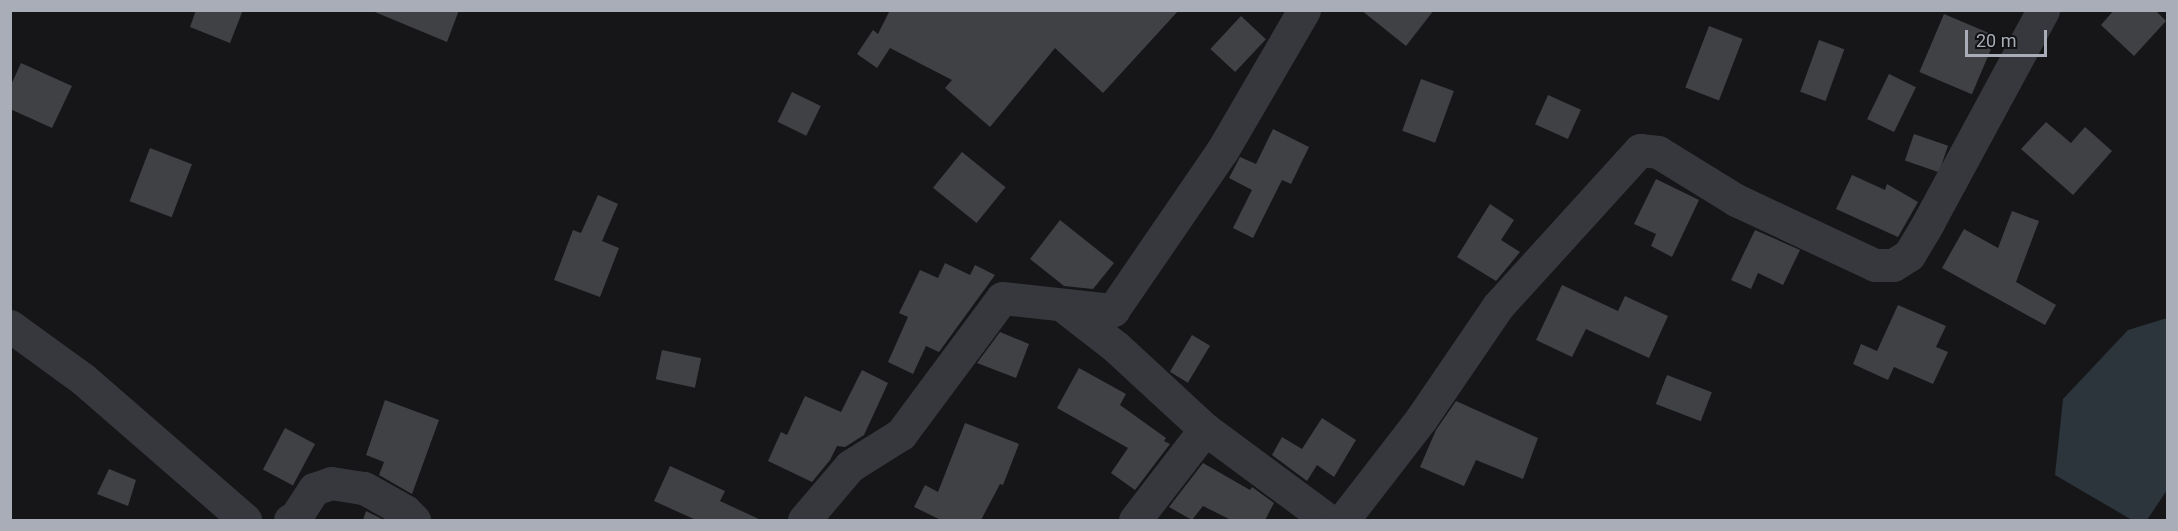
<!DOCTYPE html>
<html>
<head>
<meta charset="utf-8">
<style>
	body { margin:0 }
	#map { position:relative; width:2178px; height:531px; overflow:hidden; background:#161618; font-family:Roboto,sans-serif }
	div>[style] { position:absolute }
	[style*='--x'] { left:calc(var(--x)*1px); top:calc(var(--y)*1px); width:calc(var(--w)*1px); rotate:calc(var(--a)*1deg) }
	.water>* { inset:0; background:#2c353c }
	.building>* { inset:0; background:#404145; transform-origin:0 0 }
	.minor>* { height:33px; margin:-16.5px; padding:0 16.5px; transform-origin:16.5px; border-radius:16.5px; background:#37383d }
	span { translate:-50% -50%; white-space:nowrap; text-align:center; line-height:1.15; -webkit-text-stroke:5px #111113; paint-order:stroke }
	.frame { position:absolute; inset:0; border:12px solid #a8adb8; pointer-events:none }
	.scale { position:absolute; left:1965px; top:30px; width:82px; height:27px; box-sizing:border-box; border:3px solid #a8adb8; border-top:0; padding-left:8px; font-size:18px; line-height:21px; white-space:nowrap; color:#a8adb8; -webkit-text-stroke:4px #111113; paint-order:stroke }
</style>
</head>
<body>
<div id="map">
	<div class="water">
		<div style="clip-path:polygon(2167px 318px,2167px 490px,2147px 520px,2132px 520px,2055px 475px,2063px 399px,2128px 330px)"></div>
	</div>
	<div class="building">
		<div style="clip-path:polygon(196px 10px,243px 10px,230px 43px,190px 27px)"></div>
		<div style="clip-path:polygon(370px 10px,459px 10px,447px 42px)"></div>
		<div style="clip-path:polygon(890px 10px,1179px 10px,1103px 93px,1055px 48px,990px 127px,945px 88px,952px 80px,890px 48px,877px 68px,857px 54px,873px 30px,878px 34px)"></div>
		<div style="clip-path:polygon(1361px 10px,1434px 10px,1406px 46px)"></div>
		<div style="clip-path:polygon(2114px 10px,2155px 10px,2166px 21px,2134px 56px,2101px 25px)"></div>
		<div style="left:1944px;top:14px;width:57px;height:63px;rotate:23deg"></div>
		<div style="left:1241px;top:16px;width:34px;height:45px;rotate:43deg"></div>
		<div style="left:1709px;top:26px;width:36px;height:66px;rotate:21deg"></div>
		<div style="left:1819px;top:40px;width:27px;height:55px;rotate:20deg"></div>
		<div style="clip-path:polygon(21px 63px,72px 86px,52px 128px,10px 109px,10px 87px)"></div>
		<div style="left:1889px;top:74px;width:30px;height:50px;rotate:26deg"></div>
		<div style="left:1421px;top:79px;width:35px;height:55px;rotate:20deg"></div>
		<div style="left:792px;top:92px;width:32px;height:33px;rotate:26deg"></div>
		<div style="left:1548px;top:95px;width:36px;height:32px;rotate:24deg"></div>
		<div style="clip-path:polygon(2046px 122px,2071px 143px,2085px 127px,2112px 151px,2073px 195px,2021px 149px)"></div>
		<div style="clip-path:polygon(1273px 129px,1309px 147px,1291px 184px,1282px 180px,1253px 238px,1233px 228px,1252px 190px,1229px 178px,1240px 157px,1256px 164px)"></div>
		<div style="left:1914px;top:134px;width:36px;height:28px;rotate:19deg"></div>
		<div style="left:150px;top:148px;width:45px;height:57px;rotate:21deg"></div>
		<div style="left:962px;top:152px;width:56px;height:46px;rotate:39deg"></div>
		<div style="clip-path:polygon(1852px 175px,1885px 190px,1887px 184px,1918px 202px,1898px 237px,1836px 209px)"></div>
		<div style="clip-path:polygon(1656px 179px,1699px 200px,1672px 257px,1651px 246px,1656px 234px,1634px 224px)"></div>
		<div style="clip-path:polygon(598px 195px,618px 204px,602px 241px,619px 248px,600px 297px,554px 280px,573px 230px,581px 233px)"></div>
		<div style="clip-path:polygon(1490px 204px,1514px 220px,1501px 240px,1520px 252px,1496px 281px,1457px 257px)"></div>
		<div style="clip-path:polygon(2012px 211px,2039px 221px,2016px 282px,2056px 305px,2045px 325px,1942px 268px,1964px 229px,1998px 248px)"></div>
		<div style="clip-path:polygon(1060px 220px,1114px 263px,1093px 289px,1064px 286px,1030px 259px)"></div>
		<div style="clip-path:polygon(1755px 230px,1800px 250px,1783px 285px,1758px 273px,1751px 289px,1731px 280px)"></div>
		<div style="clip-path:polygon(945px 263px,970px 275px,975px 265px,995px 275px,939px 352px,926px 346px,913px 374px,888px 362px,908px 317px,899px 313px,920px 270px,938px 278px)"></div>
		<div style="clip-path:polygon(1562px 285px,1618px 311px,1625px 296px,1668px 316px,1649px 358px,1586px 329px,1572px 357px,1536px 340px)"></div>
		<div style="clip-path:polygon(1898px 305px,1946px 326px,1936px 347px,1948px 352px,1933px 384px,1894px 367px,1888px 380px,1853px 364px,1861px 344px,1877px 351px)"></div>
		<div style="clip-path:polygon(1000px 332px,1029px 344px,1016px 378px,977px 363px)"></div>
		<div style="left:1192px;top:335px;width:21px;height:43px;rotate:31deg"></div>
		<div style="left:662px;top:350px;width:40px;height:30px;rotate:12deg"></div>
		<div style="clip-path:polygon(1079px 368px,1126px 394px,1120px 405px,1166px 438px,1164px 441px,1170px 444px,1135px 490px,1111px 473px,1128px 448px,1057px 408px)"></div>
		<div style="clip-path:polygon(862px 370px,888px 383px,864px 435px,845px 447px,837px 446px,830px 460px,812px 482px,768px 461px,781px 432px,787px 435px,805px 396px,841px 412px)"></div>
		<div style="left:1667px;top:375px;width:48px;height:31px;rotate:21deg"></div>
		<div style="clip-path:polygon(385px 400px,439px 420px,412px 494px,379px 475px,384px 462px,366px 455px)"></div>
		<div style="clip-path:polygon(1456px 401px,1538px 438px,1523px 479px,1476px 460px,1464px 486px,1420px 467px,1436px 430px)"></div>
		<div style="clip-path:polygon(1322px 418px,1356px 440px,1334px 477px,1317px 465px,1307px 481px,1272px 455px,1282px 437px,1302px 449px)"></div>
		<div style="clip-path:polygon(965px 423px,1019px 444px,1003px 485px,1000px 484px,981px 520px,941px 520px,914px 507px,925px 485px,938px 492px)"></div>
		<div style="left:285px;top:428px;width:34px;height:47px;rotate:28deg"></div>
		<div style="clip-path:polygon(1203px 463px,1250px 490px,1252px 487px,1274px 503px,1265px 520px,1231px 520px,1203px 506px,1192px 520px,1169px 507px)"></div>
		<div style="clip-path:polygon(670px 466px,725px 491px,720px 501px,761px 520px,696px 520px,654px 501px)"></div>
		<div style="clip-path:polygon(109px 469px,136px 480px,128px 506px,97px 494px)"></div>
		<div style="clip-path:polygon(366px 511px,384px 520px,363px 520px)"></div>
	</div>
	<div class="minor">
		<div style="--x:1062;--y:305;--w:68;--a:37.9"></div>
		<div style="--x:1116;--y:347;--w:121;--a:42.7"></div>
		<div style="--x:1205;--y:429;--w:153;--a:36.5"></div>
		<div style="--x:10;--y:326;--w:90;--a:36"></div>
		<div style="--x:83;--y:379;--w:215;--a:41"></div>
		<div style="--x:290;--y:520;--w:5;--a:-22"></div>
		<div style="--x:295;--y:518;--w:35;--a:-57"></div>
		<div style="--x:314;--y:489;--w:18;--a:-19"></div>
		<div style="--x:331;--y:483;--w:33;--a:9"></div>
		<div style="--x:364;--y:488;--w:47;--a:29.3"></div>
		<div style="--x:405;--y:511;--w:13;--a:45"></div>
		<div style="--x:804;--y:520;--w:71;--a:-49.6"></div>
		<div style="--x:850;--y:466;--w:60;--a:-32.1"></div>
		<div style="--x:901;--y:434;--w:169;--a:-53.4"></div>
		<div style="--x:1002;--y:298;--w:112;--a:6.2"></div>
		<div style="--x:1113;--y:310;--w:193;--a:-55.6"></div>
		<div style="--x:1222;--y:151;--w:163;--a:-59.8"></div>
		<div style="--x:1135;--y:520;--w:115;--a:-52.4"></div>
		<div style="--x:1343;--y:520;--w:128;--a:-52.3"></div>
		<div style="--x:1421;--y:419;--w:137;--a:-55.7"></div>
		<div style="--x:1498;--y:306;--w:211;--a:-47.7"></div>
		<div style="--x:1640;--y:150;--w:18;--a:6"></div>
		<div style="--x:1658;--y:152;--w:92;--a:31.6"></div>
		<div style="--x:1736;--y:200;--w:153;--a:25.1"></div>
		<div style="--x:1875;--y:265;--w:18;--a:0"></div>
		<div style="--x:1893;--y:265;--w:19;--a:-32"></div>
		<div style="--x:1909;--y:255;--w:37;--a:-59"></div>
		<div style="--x:1928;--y:223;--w:242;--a:-61.6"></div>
	</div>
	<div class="frame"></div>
	<div class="scale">20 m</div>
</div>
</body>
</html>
